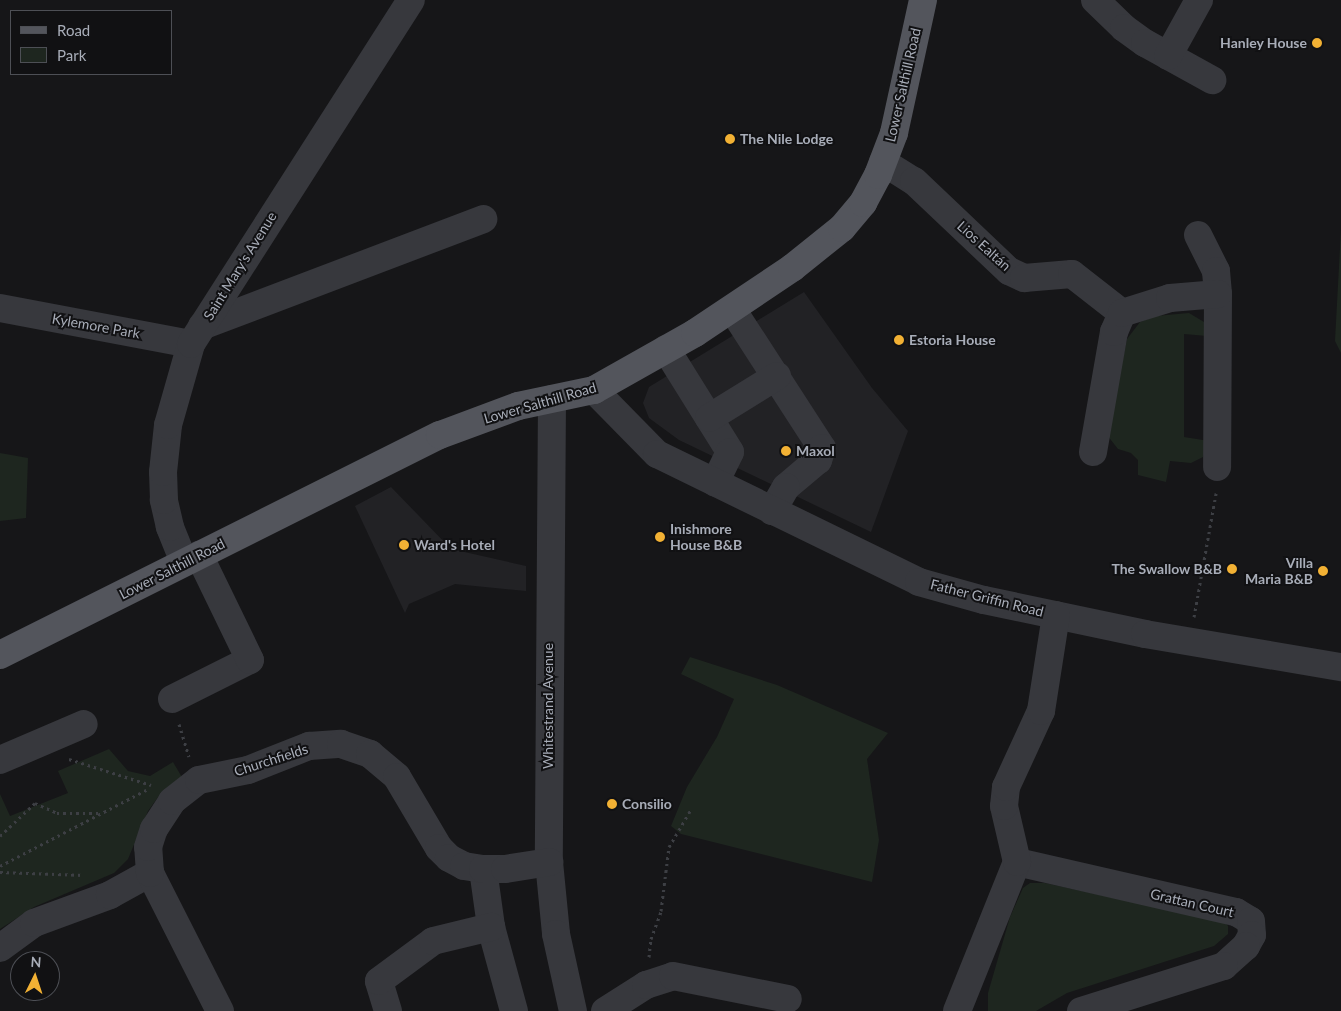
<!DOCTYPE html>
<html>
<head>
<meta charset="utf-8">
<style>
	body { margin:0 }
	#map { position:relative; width:1341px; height:1011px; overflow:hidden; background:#161618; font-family:Lato,sans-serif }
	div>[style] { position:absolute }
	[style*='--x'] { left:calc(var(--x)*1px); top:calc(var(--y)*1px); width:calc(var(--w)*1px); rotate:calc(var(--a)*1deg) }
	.built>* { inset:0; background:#222225 }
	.green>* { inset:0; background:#1e261f }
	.path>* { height:3px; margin-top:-1.5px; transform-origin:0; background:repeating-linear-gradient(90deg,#3d3f44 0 2.5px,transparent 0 6.5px) }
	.minor>* { height:28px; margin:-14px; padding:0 14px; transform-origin:14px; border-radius:14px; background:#37383d }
	.major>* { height:28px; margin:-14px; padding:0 14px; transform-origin:14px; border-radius:14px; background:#53555c }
	.dots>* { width:14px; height:14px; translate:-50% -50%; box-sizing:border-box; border:2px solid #111113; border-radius:50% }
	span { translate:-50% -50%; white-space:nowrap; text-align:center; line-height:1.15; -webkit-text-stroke:4px #111113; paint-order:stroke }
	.poi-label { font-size:14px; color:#a8adb8; font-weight:700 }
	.right { translate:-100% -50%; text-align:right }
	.left { translate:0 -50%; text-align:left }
	.street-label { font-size:14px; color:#a8adb8 }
	.legend { position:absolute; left:10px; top:10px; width:162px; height:65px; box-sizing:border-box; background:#111113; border:1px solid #4d4f55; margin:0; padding:6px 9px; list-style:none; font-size:15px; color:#a8adb8 }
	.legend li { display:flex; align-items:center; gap:10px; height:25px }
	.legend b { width:25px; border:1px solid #4d4f55 }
	.north { position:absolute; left:10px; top:951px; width:50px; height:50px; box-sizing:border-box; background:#111113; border:1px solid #4d4f55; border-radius:50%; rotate:4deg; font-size:14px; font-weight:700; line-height:20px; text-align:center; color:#a8adb8 }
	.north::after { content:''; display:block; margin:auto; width:18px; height:22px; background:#f2b134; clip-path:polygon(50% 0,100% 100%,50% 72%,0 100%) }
</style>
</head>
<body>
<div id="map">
	<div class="built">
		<div style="clip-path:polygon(804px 292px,872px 388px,908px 431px,871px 532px,679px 440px,649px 418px,643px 403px,649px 387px)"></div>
		<div style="clip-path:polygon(391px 487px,451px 549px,526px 566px,526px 591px,455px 584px,409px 604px,405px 613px,355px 506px)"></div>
	</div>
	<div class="green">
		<div style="clip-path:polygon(1341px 229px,1341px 353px,1335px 341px)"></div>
		<div style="clip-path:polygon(1189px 313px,1204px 322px,1207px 336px,1184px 334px,1184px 437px,1209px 441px,1203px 457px,1191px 463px,1170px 461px,1166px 482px,1138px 475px,1138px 460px,1131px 453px,1118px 449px,1107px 435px,1127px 339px,1140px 322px,1156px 316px)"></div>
		<div style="clip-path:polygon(0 453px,28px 458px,26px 518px,0 521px)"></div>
		<div style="clip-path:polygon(690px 657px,777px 685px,888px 733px,867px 759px,879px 840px,872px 882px,681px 834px,671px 826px,687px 787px,717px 737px,734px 699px,681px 674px)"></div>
		<div style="clip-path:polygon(109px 749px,128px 771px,150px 776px,173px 762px,183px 779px,161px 793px,148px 811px,128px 859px,114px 873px,34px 907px,0 929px,0 794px,10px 816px,68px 793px,58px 771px)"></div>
		<div style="clip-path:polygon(1030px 883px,1045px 883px,1224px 922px,1228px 926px,1228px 934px,1214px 946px,1067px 993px,1036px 1011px,988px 1011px,988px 993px,1010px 917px,1023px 888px)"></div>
	</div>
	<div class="path">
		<div style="--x:1194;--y:617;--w:126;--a:-79.9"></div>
		<div style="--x:179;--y:724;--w:34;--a:73"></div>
		<div style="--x:69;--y:759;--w:86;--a:17.6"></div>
		<div style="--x:0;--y:836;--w:48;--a:-43.3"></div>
		<div style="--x:35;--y:803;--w:24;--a:24"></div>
		<div style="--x:57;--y:813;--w:45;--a:0"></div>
		<div style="--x:0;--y:866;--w:165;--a:-27.5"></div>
		<div style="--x:0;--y:872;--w:84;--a:2"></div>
		<div style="--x:649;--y:957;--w:18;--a:-84"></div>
		<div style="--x:651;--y:939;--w:30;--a:-70"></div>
		<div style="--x:661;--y:911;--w:64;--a:-82.9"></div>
		<div style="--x:669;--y:847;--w:42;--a:-59.7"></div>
	</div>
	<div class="minor">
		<div style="--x:1095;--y:0;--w:40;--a:44"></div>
		<div style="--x:1124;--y:28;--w:26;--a:36"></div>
		<div style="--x:1145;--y:43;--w:77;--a:28.9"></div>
		<div style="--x:1168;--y:56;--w:64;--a:-61"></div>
		<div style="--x:883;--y:162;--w:36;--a:32"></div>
		<div style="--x:914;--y:181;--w:131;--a:43.5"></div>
		<div style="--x:1009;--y:271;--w:17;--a:25"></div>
		<div style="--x:1024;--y:278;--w:48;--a:-4.8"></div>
		<div style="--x:1072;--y:274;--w:63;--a:38"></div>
		<div style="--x:1198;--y:235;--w:40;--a:63.4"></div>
		<div style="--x:1216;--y:271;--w:23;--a:85"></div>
		<div style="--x:1218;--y:294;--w:173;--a:90.3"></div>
		<div style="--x:0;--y:308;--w:194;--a:10.7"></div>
		<div style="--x:732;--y:309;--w:166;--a:57.1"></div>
		<div style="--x:822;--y:448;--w:13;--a:108"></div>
		<div style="--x:818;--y:460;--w:42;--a:139.8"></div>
		<div style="--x:786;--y:487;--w:28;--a:120"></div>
		<div style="--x:202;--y:326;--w:301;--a:-20.8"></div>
		<div style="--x:666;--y:349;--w:121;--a:58.1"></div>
		<div style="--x:730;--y:452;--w:34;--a:116"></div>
		<div style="--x:594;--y:390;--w:90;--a:45.5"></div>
		<div style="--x:657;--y:454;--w:292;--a:26"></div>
		<div style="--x:919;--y:582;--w:67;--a:15.5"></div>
		<div style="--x:984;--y:600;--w:165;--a:11.9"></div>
		<div style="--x:1145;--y:634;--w:199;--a:9.6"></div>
		<div style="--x:552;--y:399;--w:463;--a:90.4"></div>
		<div style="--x:549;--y:862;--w:72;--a:84.4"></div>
		<div style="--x:556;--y:934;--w:79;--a:77.6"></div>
		<div style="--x:709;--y:418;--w:80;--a:-31.7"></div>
		<div style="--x:1093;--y:452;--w:122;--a:-80.1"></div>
		<div style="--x:1114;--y:332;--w:21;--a:-67"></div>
		<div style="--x:1122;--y:313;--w:50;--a:-17.4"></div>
		<div style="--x:1170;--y:298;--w:48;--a:-4.8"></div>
		<div style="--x:184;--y:562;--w:38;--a:-112"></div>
		<div style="--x:170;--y:527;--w:28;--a:-103"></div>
		<div style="--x:164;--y:500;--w:28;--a:-92"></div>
		<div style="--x:163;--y:472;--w:47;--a:-83.9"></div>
		<div style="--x:168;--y:425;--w:84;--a:-74.1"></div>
		<div style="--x:191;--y:344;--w:408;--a:-57.4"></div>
		<div style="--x:172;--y:699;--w:87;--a:-26.6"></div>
		<div style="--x:250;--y:660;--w:117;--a:-115.9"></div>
		<div style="--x:0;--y:760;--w:91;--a:-23.2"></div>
		<div style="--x:1017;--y:862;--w:225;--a:12.9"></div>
		<div style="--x:1236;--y:912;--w:17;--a:31"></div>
		<div style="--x:1251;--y:921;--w:14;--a:86"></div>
		<div style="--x:1252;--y:935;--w:13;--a:119"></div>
		<div style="--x:1246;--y:946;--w:30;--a:138"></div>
		<div style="--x:1224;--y:966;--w:150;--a:162.5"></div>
		<div style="--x:483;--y:869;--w:59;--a:82.1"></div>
		<div style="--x:491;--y:927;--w:87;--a:74.7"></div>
		<div style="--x:0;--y:948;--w:42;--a:-36.3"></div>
		<div style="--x:34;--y:923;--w:81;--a:-20.2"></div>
		<div style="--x:110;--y:895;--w:46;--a:-28.8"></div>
		<div style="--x:220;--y:1011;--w:155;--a:-116.9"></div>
		<div style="--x:150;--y:873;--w:26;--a:-94"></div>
		<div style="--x:148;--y:847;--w:19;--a:-72"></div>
		<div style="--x:154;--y:829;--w:33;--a:-57"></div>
		<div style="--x:172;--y:801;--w:34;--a:-38"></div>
		<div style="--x:199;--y:780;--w:50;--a:-11.5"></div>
		<div style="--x:248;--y:770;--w:66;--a:-21.5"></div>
		<div style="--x:309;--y:746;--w:32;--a:-4"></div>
		<div style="--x:341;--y:744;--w:31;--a:19"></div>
		<div style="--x:370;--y:754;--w:35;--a:40"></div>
		<div style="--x:397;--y:777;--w:82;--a:59.4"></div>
		<div style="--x:439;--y:848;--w:14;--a:45"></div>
		<div style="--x:449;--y:858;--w:17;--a:28"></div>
		<div style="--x:464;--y:866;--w:19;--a:9"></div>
		<div style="--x:483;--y:869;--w:22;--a:0"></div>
		<div style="--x:505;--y:869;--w:45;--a:-9"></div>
		<div style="--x:388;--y:1011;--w:31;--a:-107"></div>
		<div style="--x:379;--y:981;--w:67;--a:-36.5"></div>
		<div style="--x:433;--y:941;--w:60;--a:-13.6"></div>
		<div style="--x:605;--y:1011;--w:49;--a:-32.4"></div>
		<div style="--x:646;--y:985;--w:28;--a:-18"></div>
		<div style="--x:673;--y:976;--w:117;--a:11.3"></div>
		<div style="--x:957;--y:1011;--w:161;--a:-68.1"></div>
		<div style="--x:1017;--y:862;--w:57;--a:-103.1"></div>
		<div style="--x:1004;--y:806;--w:19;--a:-84"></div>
		<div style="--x:1006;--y:787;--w:84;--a:-65.3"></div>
		<div style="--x:1041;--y:711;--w:97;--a:-81.1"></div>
	</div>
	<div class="major">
		<div style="--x:0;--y:655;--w:492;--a:-26.6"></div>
		<div style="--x:440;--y:435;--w:83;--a:-20.4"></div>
		<div style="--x:518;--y:406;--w:78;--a:-11.9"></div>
		<div style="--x:594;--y:390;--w:116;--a:-29.4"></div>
		<div style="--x:695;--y:333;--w:117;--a:-33.8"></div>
		<div style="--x:792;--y:268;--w:64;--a:-38.7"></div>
		<div style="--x:842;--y:228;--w:33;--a:-50"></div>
		<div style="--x:863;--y:203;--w:32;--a:-62"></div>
		<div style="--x:878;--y:175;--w:45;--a:-69.1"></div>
		<div style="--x:894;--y:133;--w:136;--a:-77.7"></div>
	</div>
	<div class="dots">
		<div style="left:1317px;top:43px;background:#f2b134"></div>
		<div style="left:730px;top:139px;background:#f2b134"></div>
		<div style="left:899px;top:340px;background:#f2b134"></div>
		<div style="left:786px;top:451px;background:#f2b134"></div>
		<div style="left:660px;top:537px;background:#f2b134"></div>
		<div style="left:404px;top:545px;background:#f2b134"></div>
		<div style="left:1232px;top:569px;background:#f2b134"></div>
		<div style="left:1323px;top:571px;background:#f2b134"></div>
		<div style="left:612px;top:804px;background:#f2b134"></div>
	</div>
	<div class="poi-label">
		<span class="right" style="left:1307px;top:43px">Hanley House</span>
		<span class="left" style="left:740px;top:139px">The Nile Lodge</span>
		<span class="left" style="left:909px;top:340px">Estoria House</span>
		<span class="left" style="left:796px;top:451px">Maxol</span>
		<span class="left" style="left:670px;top:537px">Inishmore<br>House B&amp;B</span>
		<span class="left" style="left:414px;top:545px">Ward's Hotel</span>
		<span class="right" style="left:1313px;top:571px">Villa<br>Maria B&amp;B</span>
		<span class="right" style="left:1222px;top:569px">The Swallow B&amp;B</span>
		<span class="left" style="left:622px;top:804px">Consilio</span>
	</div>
	<div class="street-label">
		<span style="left:903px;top:85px;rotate:-77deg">Lower Salthill Road</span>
		<span style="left:984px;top:246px;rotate:42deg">Lios Ealtán</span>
		<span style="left:240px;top:266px;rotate:-58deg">Saint Mary's Avenue</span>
		<span style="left:96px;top:326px;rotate:10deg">Kylemore Park</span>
		<span style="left:540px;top:403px;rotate:-16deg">Lower Salthill Road</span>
		<span style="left:172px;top:569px;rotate:-27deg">Lower Salthill Road</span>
		<span style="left:987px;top:598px;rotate:14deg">Father Griffin Road</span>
		<span style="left:548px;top:706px;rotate:-90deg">Whitestrand Avenue</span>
		<span style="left:271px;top:760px;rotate:-18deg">Churchfields</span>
		<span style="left:1192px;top:903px;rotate:13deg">Grattan Court</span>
	</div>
	<ul class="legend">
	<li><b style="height:6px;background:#53555c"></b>Road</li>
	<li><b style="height:14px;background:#1e261f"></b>Park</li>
	</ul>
	<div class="north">N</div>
</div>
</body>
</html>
